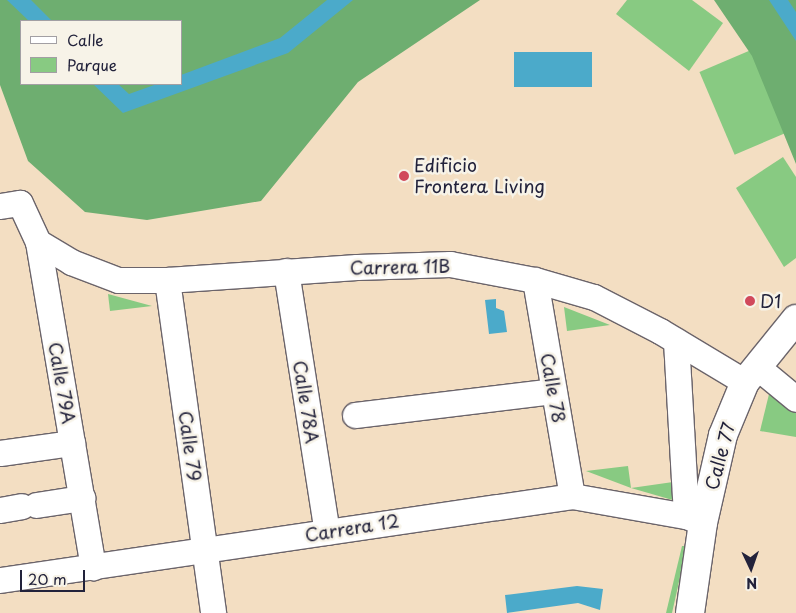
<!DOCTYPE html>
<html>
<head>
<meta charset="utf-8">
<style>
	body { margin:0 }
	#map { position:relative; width:796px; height:613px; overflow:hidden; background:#f3dec2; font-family:"Playpen Sans",sans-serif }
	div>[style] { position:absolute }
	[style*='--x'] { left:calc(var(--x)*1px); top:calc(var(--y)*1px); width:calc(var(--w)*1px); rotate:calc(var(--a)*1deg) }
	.green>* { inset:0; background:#88ca82; transform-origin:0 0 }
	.forest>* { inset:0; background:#6eae70 }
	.water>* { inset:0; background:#4baaca; transform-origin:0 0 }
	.roads { filter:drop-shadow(1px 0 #6b646a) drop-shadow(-1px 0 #6b646a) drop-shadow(0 1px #6b646a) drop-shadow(0 -1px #6b646a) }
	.street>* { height:25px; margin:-12.5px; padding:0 12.5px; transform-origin:12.5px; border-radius:12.5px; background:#fff }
	.secondary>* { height:28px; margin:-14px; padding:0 14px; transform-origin:14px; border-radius:14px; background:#fff }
	.dots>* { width:14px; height:14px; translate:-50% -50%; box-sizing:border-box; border:2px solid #f7f3e8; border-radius:50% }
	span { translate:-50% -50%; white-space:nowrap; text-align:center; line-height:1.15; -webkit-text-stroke:5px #f7f3e8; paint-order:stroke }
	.poi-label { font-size:18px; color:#22223b }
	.left { translate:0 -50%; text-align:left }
	.street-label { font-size:18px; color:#22223b }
	.legend { position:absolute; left:20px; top:20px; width:162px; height:65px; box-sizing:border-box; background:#f7f3e8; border:1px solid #a29fa3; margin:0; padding:6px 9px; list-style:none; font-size:15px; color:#22223b }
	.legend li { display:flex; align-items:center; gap:10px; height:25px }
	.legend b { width:25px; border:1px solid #a29fa3 }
	.north { position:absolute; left:726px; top:543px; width:50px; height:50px; -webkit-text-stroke:4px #f7f3e8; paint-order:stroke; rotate:177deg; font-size:14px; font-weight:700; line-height:20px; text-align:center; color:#22223b }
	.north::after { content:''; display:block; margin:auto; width:18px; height:22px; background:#22223b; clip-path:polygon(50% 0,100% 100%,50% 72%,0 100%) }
	.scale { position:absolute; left:20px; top:570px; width:65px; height:22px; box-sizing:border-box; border:2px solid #22223b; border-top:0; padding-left:6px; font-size:15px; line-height:18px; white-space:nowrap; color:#22223b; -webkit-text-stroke:4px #f7f3e8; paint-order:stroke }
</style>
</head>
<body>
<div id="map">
	<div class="green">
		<div style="clip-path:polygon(627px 0,692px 0,723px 23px,689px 71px,616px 14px)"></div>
		<div style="left:751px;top:50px;width:90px;height:56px;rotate:67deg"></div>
		<div style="clip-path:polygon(783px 157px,796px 177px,796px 258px,784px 267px,736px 188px)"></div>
		<div style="clip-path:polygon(108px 294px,152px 306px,110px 311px)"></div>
		<div style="clip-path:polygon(564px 307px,610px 325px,567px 331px)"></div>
		<div style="clip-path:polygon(770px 390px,796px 410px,796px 437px,760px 431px)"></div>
		<div style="clip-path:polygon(628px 466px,631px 488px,673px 482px,676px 501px,631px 488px,586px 471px)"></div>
		<div style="clip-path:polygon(682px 546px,687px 546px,672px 613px,666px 613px)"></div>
	</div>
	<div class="forest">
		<div style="clip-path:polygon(evenodd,0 0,480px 0,358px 82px,261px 201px,147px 220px,85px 212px,28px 161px,0 85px,0 0,21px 21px,181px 21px,181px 84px,21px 84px,21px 21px)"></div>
		<div style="clip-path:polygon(714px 0,796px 0,796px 164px,752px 56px)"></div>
	</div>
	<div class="water">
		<div style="clip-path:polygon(7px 0,31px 0,52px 21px,29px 21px)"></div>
		<div style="clip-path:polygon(327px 0,353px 0,288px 53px,123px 113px,93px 84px,118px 84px,129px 94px,157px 84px,181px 84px,181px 75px,280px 38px)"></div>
		<div style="clip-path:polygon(769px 0,788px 0,796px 12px,796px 41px)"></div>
		<div style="left:514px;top:52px;width:78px;height:35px"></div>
		<div style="clip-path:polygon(496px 299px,496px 308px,504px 311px,507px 332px,489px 334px,485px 300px)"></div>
		<div style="clip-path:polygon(577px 586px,603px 589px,600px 610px,578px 603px,507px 613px,505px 595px)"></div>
	</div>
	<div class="roads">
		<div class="street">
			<div style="--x:0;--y:206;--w:20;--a:-9"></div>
			<div style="--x:20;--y:203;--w:43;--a:65.2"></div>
			<div style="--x:38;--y:242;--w:330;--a:80.4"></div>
			<div style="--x:38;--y:242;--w:39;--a:31"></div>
			<div style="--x:71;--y:262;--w:50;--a:21"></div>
			<div style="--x:118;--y:280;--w:49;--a:0"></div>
			<div style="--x:167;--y:280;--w:190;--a:-3.9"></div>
			<div style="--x:357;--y:267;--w:93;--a:-1.8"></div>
			<div style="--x:450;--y:264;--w:86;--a:10.7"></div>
			<div style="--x:535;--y:280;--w:61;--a:16.1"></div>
			<div style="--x:594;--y:297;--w:74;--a:27.3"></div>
			<div style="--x:660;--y:331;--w:99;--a:31"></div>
			<div style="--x:286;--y:271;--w:264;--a:81.1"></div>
			<div style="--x:167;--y:280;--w:336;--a:82.1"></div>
			<div style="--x:535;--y:280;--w:219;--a:80.3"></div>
			<div style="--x:676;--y:341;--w:175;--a:86.7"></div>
			<div style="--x:756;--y:366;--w:52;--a:39.5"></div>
			<div style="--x:355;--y:415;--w:199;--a:-6.9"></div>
			<div style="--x:0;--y:453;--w:73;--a:-7.9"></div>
			<div style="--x:36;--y:505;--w:47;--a:-8.7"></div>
			<div style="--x:0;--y:510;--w:22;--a:-10"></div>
			<div style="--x:0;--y:580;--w:578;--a:-8.35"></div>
			<div style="--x:572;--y:496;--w:116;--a:10"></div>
			<div style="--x:686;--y:516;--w:18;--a:22"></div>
		</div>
		<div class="secondary">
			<div style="--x:690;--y:613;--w:91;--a:-81.8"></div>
			<div style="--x:703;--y:523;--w:90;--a:-77.2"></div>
			<div style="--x:723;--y:435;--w:57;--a:-67.5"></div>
			<div style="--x:745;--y:382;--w:81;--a:-51"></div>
		</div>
	</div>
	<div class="dots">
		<div style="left:404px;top:176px;background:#d1495b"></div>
		<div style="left:750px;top:301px;background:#d1495b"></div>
	</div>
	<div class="poi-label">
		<span class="left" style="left:414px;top:176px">Edificio<br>Frontera Living</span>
		<span class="left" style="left:760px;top:301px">D1</span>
	</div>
	<div class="street-label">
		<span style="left:400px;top:267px;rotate:-1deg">Carrera 11B</span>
		<span style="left:62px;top:383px;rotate:80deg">Calle 79A</span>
		<span style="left:553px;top:388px;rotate:80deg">Calle 78</span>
		<span style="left:306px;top:402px;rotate:81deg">Calle 78A</span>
		<span style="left:190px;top:446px;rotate:82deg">Calle 79</span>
		<span style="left:720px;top:456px;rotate:-75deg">Calle 77</span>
		<span style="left:352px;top:528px;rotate:-9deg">Carrera 12</span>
	</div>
	<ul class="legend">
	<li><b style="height:6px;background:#fff"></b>Calle</li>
	<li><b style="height:14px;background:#88ca82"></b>Parque</li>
	</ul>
	<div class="north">N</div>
	<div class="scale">20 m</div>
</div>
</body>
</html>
